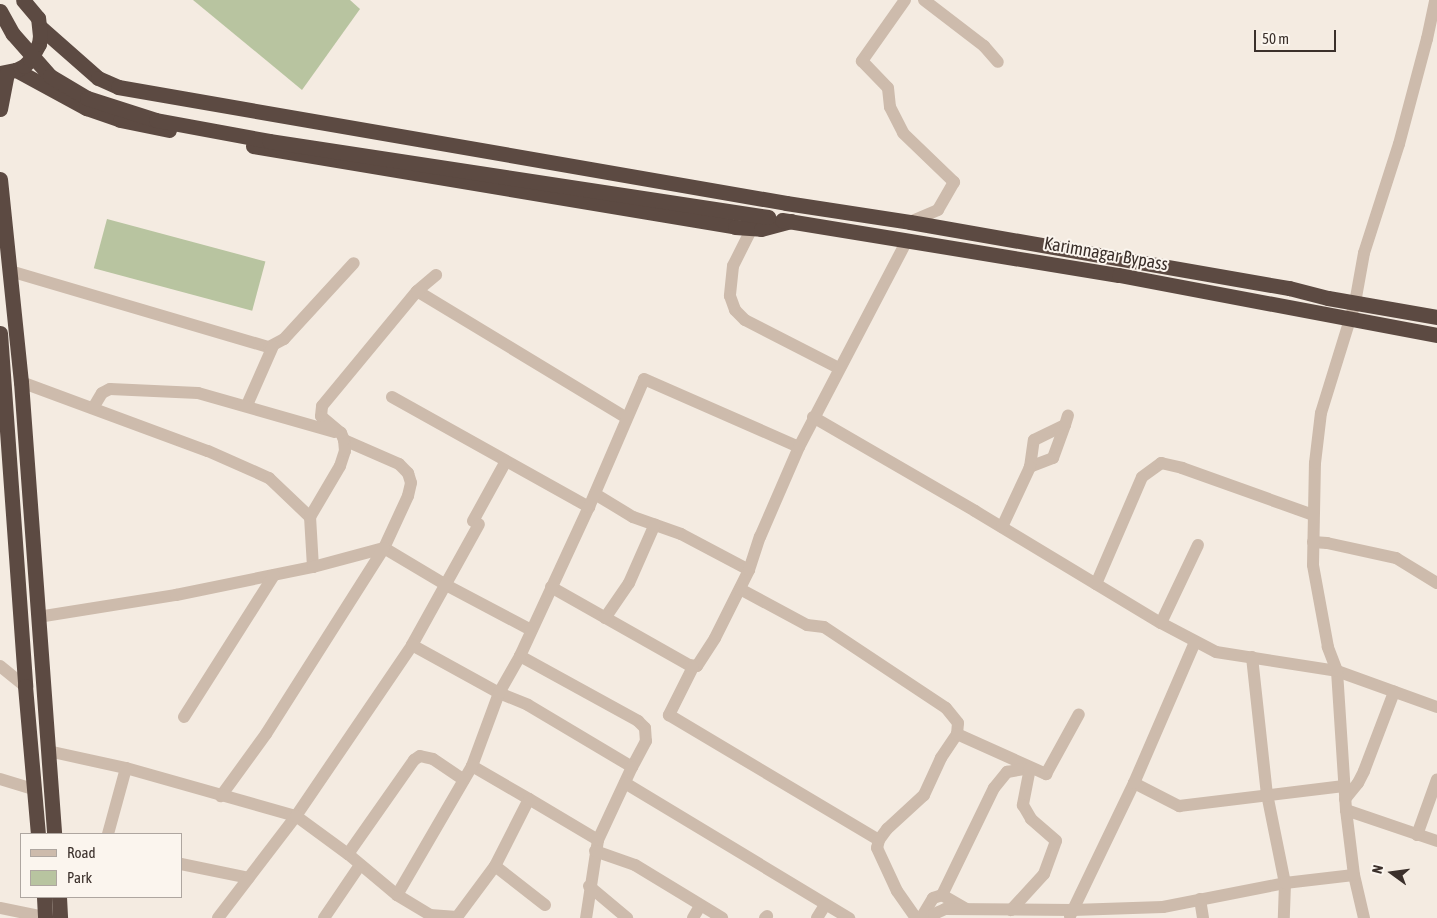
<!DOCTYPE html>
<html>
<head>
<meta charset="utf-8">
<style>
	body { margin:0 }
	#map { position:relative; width:1437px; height:918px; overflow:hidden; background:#f4ebe1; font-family:"Asap Condensed",sans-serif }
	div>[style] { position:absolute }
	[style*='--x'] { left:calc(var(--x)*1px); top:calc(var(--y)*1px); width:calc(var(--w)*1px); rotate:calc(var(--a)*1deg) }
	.green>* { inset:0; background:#b8c4a0; transform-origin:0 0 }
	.minor>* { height:12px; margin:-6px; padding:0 6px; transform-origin:6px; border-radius:6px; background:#cdbbac }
	.highway>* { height:15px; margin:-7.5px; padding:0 7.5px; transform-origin:7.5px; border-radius:7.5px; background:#5c4a42 }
	.highway-bridge>* { height:15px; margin:-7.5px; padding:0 7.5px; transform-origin:7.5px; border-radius:7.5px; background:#5c4a42 }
	span { translate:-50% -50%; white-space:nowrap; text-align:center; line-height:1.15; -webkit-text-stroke:4px #fbf5ee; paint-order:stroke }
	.street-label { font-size:18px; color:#3b302b }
	.legend { position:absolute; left:20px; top:833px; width:162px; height:65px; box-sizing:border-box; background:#fbf5ee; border:1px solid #aea6a0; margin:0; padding:6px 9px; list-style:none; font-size:15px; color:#3b302b }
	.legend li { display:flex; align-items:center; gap:10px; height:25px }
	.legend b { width:25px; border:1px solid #aea6a0 }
	.north { position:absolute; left:1367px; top:848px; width:50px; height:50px; -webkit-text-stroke:4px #fbf5ee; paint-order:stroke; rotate:284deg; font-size:14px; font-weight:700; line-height:20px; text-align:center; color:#3b302b }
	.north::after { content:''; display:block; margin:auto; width:18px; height:22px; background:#3b302b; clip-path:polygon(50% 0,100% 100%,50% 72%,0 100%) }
	.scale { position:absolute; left:1254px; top:30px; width:82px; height:22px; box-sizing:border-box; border:2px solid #3b302b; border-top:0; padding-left:6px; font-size:15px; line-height:18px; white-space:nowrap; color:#3b302b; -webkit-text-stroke:4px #fbf5ee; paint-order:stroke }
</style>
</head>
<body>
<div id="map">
	<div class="green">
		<div style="clip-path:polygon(193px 0,350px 0,360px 9px,302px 90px)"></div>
		<div style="left:107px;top:219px;width:164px;height:51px;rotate:15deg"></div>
	</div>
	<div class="minor">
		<div style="--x:905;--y:0;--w:75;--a:125.2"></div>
		<div style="--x:862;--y:61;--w:37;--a:46"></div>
		<div style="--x:888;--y:88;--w:19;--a:84"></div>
		<div style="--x:890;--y:107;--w:29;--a:63"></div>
		<div style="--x:903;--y:133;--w:71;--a:43.9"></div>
		<div style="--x:954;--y:182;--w:32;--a:120"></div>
		<div style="--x:938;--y:210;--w:30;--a:157"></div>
		<div style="--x:924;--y:0;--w:76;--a:37.5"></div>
		<div style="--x:984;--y:46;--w:21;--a:49"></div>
		<div style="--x:752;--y:228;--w:42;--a:116.6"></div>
		<div style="--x:733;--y:266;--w:30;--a:96"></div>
		<div style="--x:730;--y:296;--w:15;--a:70"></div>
		<div style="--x:735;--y:310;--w:14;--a:45"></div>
		<div style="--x:745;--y:320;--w:106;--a:27.1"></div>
		<div style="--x:10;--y:271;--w:270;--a:16.4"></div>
		<div style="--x:269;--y:347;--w:17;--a:-28"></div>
		<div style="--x:284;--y:339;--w:103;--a:-47.4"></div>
		<div style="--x:417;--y:291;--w:245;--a:31.2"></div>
		<div style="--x:21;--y:382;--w:199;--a:20.3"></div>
		<div style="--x:208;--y:451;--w:67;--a:23.9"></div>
		<div style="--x:269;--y:478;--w:57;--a:43.6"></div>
		<div style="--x:392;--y:397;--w:226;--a:29.2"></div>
		<div style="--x:247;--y:405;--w:64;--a:-66.2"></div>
		<div style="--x:93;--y:408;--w:17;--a:-59"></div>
		<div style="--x:102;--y:393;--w:9;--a:-27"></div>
		<div style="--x:110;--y:389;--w:88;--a:2.6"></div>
		<div style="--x:198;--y:393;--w:142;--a:15.9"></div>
		<div style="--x:813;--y:417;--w:187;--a:30.1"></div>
		<div style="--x:975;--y:511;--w:217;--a:31.1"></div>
		<div style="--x:1065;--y:425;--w:35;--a:110"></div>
		<div style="--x:1053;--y:458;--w:25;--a:159"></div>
		<div style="--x:1030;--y:467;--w:27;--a:-82"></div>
		<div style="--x:1034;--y:440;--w:34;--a:-26"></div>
		<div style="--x:1065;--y:425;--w:10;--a:-73"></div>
		<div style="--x:344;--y:440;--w:60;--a:23.6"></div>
		<div style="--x:399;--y:464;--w:13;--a:45"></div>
		<div style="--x:408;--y:473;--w:10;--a:73"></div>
		<div style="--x:411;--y:483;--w:13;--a:103"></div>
		<div style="--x:408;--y:496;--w:57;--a:114.8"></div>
		<div style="--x:384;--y:548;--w:72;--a:30.8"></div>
		<div style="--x:446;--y:585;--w:96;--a:27.9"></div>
		<div style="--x:595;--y:494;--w:44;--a:31.2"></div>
		<div style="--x:633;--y:517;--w:51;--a:19.5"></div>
		<div style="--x:681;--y:534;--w:77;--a:27.9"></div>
		<div style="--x:473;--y:521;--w:68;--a:-61.2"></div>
		<div style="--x:1002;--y:527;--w:66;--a:-65"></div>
		<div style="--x:1313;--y:542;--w:14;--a:4"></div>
		<div style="--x:1327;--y:543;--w:71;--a:12.3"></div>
		<div style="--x:1396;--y:558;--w:48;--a:31.4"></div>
		<div style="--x:1198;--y:545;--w:86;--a:115.4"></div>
		<div style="--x:1161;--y:623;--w:62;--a:27.8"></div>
		<div style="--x:1216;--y:652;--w:122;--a:8.9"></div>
		<div style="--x:1337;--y:671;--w:106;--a:19.8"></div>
		<div style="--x:313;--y:567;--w:50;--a:-93.4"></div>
		<div style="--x:310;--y:517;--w:59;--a:-59.5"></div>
		<div style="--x:340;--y:466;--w:16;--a:-72"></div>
		<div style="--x:345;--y:451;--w:11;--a:-95"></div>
		<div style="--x:344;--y:440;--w:8;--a:-113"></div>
		<div style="--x:341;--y:433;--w:26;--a:-140"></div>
		<div style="--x:321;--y:416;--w:10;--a:-84"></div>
		<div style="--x:322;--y:406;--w:149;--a:-50.4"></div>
		<div style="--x:417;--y:291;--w:25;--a:-40"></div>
		<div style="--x:1096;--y:584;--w:116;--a:-66.7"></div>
		<div style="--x:1142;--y:477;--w:24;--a:-36"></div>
		<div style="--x:1161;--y:463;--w:22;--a:13"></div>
		<div style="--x:1182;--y:468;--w:139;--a:19.7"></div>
		<div style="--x:551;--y:587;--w:159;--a:29.5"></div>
		<div style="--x:689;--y:665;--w:8;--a:7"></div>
		<div style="--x:697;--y:666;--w:33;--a:-57"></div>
		<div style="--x:715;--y:638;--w:76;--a:-63.4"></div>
		<div style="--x:749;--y:570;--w:35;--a:-72"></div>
		<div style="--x:760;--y:537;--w:98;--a:-66.6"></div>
		<div style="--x:740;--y:589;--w:76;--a:28.2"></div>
		<div style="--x:807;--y:625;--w:17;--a:7"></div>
		<div style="--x:824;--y:627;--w:146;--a:33.6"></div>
		<div style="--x:946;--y:708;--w:19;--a:51"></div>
		<div style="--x:958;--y:723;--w:11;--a:95"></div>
		<div style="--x:957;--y:734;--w:29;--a:124"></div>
		<div style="--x:941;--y:758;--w:41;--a:114.7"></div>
		<div style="--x:924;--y:795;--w:50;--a:137.4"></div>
		<div style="--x:887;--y:829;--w:14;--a:126"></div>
		<div style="--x:879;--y:840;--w:8;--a:104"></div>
		<div style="--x:877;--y:848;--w:47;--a:65.1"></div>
		<div style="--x:897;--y:891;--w:33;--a:55"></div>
		<div style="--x:38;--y:617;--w:140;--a:-9.1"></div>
		<div style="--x:176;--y:595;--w:140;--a:-11.6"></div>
		<div style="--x:313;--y:567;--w:73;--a:-15"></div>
		<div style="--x:384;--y:548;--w:220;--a:122.4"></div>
		<div style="--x:266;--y:734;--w:77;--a:126"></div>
		<div style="--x:605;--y:618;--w:42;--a:-55.6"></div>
		<div style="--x:629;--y:583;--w:64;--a:-66.2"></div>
		<div style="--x:412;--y:645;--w:138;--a:-61"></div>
		<div style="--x:520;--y:656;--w:135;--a:28.8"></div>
		<div style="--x:638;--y:721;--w:10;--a:45"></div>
		<div style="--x:645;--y:728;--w:13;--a:86"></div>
		<div style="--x:646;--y:741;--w:30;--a:118"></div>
		<div style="--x:1252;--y:657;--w:138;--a:83.8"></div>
		<div style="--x:1267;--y:794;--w:91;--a:78.6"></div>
		<div style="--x:1285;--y:883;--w:35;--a:92"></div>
		<div style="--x:0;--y:666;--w:32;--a:39"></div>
		<div style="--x:693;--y:667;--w:54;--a:116.6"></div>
		<div style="--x:669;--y:715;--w:244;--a:30.8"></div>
		<div style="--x:184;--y:717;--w:168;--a:-57.6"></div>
		<div style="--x:957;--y:734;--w:98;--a:24.2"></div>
		<div style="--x:1046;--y:774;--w:68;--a:-61.2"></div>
		<div style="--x:48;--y:751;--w:80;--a:12.3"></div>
		<div style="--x:126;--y:768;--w:177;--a:15.8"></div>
		<div style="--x:296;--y:816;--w:207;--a:-55.8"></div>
		<div style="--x:412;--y:645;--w:99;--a:28.9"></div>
		<div style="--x:499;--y:693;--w:31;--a:22"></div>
		<div style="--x:528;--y:705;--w:121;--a:30.8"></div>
		<div style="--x:632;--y:767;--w:81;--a:115"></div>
		<div style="--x:598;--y:840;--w:79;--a:98.7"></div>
		<div style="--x:0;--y:779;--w:37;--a:17"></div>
		<div style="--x:625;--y:783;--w:262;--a:31.1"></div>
		<div style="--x:1134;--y:783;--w:51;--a:27.1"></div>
		<div style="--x:1179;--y:806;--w:166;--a:-6.9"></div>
		<div style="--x:529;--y:799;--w:66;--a:-149.9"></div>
		<div style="--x:472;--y:766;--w:78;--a:-69.7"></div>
		<div style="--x:499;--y:693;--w:43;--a:-60.4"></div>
		<div style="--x:520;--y:656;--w:164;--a:-65.2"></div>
		<div style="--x:589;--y:507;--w:139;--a:-66.7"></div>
		<div style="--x:644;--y:379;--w:169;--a:23.7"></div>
		<div style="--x:799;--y:447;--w:233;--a:-62.4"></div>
		<div style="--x:1345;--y:799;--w:21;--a:-51"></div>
		<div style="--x:1358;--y:783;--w:13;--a:-63"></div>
		<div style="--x:1364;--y:771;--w:85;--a:-69.2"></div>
		<div style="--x:1346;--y:810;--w:96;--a:18.8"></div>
		<div style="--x:108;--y:834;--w:68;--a:-74.7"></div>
		<div style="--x:1417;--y:835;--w:59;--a:-70.3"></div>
		<div style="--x:595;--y:851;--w:42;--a:19.3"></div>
		<div style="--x:635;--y:865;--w:102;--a:31.3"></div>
		<div style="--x:348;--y:854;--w:115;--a:-54.9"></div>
		<div style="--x:414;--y:760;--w:7;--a:-34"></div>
		<div style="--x:420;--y:756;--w:13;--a:13"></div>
		<div style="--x:433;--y:759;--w:37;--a:34"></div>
		<div style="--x:181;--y:864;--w:69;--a:11.6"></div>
		<div style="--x:589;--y:886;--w:50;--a:40.1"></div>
		<div style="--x:397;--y:895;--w:39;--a:31"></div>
		<div style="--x:430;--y:915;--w:27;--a:4"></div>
		<div style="--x:457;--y:917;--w:64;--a:-53.3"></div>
		<div style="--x:942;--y:895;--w:119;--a:-64.1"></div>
		<div style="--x:994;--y:788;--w:21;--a:-51"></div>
		<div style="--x:1007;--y:772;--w:23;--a:-10"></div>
		<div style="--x:1030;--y:768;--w:38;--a:101"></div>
		<div style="--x:1023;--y:805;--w:16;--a:60"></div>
		<div style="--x:1031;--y:819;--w:33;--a:41"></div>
		<div style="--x:1056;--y:841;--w:35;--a:110"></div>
		<div style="--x:1044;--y:874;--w:49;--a:132.5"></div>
		<div style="--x:1200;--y:899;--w:19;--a:81"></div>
		<div style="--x:545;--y:905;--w:63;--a:-142"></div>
		<div style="--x:495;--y:866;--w:75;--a:-63.1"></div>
		<div style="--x:529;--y:799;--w:80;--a:30.7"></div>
		<div style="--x:0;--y:908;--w:46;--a:11.3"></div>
		<div style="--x:1070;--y:916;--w:148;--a:-64.3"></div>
		<div style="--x:1134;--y:783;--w:154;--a:-66.6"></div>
		<div style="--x:218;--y:918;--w:128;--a:-52.6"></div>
		<div style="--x:296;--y:816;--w:64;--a:36.2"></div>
		<div style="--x:348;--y:854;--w:64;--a:39.9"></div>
		<div style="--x:397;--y:895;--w:149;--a:-59.8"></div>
		<div style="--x:324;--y:918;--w:64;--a:-55.8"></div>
		<div style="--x:693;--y:918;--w:14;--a:-60"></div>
		<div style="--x:765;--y:918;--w:3;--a:-45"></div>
		<div style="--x:817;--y:918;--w:15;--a:-58"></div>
		<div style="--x:921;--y:918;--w:23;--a:-59"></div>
		<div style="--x:933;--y:898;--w:9;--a:-18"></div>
		<div style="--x:942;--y:895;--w:28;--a:30"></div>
		<div style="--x:931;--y:918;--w:5;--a:-53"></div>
		<div style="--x:934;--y:914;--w:12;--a:-24"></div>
		<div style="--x:945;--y:909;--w:128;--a:0.4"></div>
		<div style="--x:1073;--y:910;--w:90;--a:-1.9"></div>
		<div style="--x:1163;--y:907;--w:124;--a:-11.1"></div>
		<div style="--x:1285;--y:883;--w:69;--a:-6.6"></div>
		<div style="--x:1364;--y:918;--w:44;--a:-103.1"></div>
		<div style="--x:1354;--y:875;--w:65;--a:-97"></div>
		<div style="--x:1346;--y:810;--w:139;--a:-93.7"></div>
		<div style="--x:1337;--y:671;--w:26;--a:-111"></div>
		<div style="--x:1328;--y:647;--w:83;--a:-100.4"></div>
		<div style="--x:1313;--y:565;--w:102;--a:-88.9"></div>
		<div style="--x:1315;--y:463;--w:50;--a:-83.2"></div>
		<div style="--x:1321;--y:413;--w:115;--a:-72.8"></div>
		<div style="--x:1355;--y:303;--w:51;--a:-79.8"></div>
		<div style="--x:1364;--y:253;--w:114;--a:-72.2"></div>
		<div style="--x:1399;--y:144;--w:109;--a:-75.1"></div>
		<div style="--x:1427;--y:39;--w:40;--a:-78"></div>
	</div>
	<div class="highway">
		<div style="--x:40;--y:27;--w:77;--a:41.3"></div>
		<div style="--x:98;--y:78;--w:22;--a:24"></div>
		<div style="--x:118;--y:87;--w:678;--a:9.85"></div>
		<div style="--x:786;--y:203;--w:125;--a:8.7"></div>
		<div style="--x:910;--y:222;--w:385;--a:9.9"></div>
		<div style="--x:1289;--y:288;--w:40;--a:14.4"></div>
		<div style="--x:1328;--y:298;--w:111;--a:9.9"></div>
		<div style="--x:16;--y:70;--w:80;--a:28.5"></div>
		<div style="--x:86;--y:108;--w:36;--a:19"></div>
		<div style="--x:120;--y:120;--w:50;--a:11.5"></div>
		<div style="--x:0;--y:73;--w:16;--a:-11"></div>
		<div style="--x:16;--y:70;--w:9;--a:-27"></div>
		<div style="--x:24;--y:66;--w:8;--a:-45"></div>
		<div style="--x:30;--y:60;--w:18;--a:-61"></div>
		<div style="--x:39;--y:44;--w:8;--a:-83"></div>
		<div style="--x:40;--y:36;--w:18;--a:-96"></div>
		<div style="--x:38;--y:18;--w:23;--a:-130"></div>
		<div style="--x:0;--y:109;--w:37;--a:-79"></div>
		<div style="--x:253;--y:146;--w:489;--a:9.5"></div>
		<div style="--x:735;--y:227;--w:26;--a:4"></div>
		<div style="--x:761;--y:229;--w:31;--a:-15"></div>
		<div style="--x:0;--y:179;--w:204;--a:84.1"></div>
		<div style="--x:21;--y:382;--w:453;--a:85.8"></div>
		<div style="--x:782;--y:220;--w:341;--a:9.3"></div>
		<div style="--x:1119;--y:275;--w:324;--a:10.7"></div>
		<div style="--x:0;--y:333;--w:354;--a:85.9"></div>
		<div style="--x:25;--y:686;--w:149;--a:85"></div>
		<div style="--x:44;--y:897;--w:21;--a:87"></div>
		<div style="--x:59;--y:897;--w:21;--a:87"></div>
	</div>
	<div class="highway-bridge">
		<div style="--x:0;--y:11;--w:26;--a:61"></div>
		<div style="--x:13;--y:34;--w:56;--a:48.6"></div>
		<div style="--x:50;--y:76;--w:43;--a:30.7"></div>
		<div style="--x:87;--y:98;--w:72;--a:17.7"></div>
		<div style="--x:156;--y:120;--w:115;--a:10.5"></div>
		<div style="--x:269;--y:141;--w:505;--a:8.66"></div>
	</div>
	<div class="street-label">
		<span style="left:1106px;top:254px;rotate:10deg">Karimnagar Bypass</span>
	</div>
	<ul class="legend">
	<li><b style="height:6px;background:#cdbbac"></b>Road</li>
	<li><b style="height:14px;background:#b8c4a0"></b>Park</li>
	</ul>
	<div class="north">N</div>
	<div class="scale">50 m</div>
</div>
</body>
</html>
